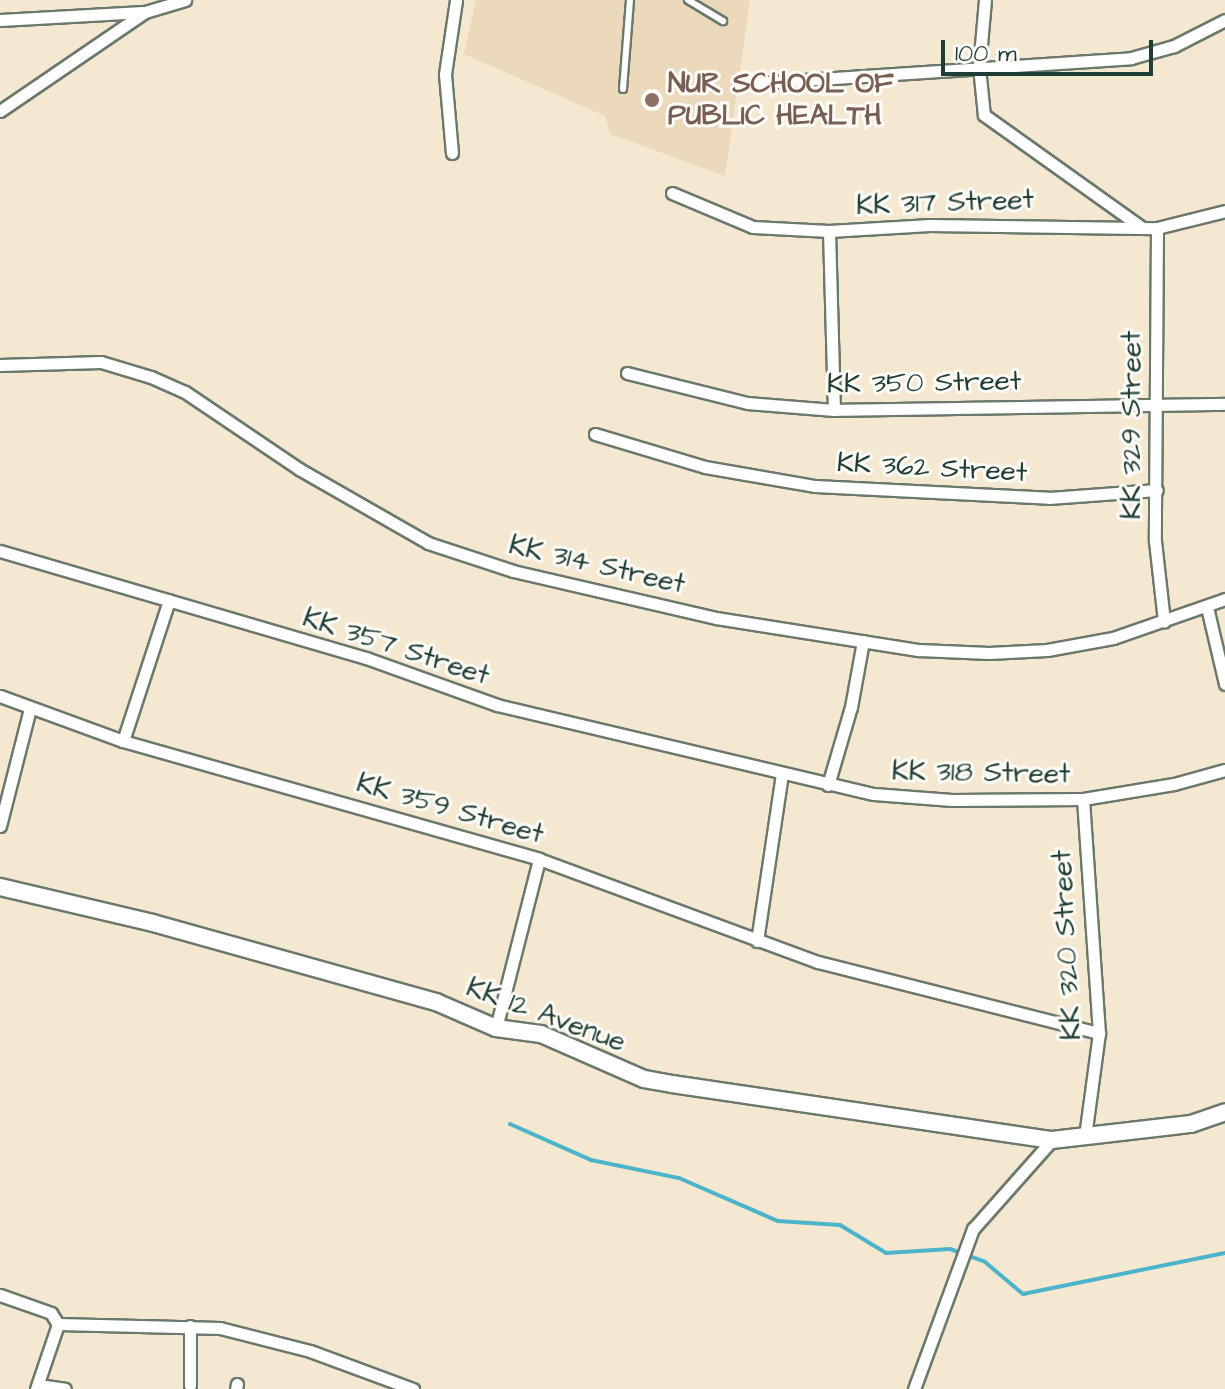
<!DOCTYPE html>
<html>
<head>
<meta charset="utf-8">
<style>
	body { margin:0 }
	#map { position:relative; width:1225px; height:1389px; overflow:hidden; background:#f5e8d1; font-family:"Architects Daughter",sans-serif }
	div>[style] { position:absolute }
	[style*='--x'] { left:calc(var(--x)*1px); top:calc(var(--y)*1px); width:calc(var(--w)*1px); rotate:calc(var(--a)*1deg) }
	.built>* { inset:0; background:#ecd8ba }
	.stream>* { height:4px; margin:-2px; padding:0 2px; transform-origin:2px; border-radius:2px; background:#4bb4ca }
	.roads { filter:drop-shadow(2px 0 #6a796b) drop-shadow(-2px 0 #6a796b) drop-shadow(0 2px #6a796b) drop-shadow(0 -2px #6a796b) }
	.lane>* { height:6px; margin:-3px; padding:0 3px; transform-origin:3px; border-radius:3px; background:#fff }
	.street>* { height:11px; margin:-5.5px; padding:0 5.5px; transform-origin:5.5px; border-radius:5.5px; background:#fff }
	.secondary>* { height:16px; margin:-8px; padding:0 8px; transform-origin:8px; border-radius:8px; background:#fff }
	.dots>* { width:22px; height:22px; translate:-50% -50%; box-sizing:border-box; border:4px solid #fdfcf7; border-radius:50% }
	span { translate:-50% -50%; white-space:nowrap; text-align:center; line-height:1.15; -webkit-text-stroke:6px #fdfcf7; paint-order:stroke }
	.education-label { font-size:28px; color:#785e54; font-weight:700 }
	.left { translate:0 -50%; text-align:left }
	.street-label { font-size:28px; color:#1f3d34 }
	.scale { position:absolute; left:941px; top:40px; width:212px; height:36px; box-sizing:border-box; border:4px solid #1f3d34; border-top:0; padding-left:10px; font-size:24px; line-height:28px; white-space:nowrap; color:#1f3d34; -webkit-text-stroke:6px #fdfcf7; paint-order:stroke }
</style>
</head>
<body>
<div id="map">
	<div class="built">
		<div style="clip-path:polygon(476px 0,750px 0,725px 176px,610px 134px,605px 116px,464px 54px)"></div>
	</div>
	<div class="stream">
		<div style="--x:510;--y:1124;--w:89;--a:24"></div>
		<div style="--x:591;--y:1160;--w:90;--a:11.6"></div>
		<div style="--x:679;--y:1178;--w:108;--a:23.5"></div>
		<div style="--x:778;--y:1221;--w:62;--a:3.7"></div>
		<div style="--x:840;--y:1225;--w:54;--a:31.3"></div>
		<div style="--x:886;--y:1253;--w:64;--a:-3.6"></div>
		<div style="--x:950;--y:1249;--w:37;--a:20"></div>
		<div style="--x:985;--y:1262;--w:50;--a:40.1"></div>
		<div style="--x:1023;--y:1294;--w:206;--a:-11.5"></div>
	</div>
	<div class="roads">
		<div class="lane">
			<div style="--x:688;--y:0;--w:41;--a:31"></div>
			<div style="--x:623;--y:89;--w:89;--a:-85.5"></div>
		</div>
		<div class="street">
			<div style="--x:985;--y:0;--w:67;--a:95.1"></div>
			<div style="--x:979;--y:67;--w:48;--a:84.1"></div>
			<div style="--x:984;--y:115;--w:193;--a:35.5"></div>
			<div style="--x:0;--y:20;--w:143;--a:-3.2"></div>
			<div style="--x:759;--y:83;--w:373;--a:-3.8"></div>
			<div style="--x:1131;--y:58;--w:45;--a:-15.6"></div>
			<div style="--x:1174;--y:46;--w:57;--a:-27"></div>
			<div style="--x:0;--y:111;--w:176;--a:-34.3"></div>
			<div style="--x:145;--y:12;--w:42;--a:-16.7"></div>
			<div style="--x:452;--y:153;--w:79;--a:-95.1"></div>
			<div style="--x:445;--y:74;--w:75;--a:-81.5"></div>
			<div style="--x:672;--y:193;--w:88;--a:22.8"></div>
			<div style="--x:753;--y:227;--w:76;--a:3"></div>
			<div style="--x:829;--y:231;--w:101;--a:-3.4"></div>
			<div style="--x:930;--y:225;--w:227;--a:0.8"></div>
			<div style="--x:1157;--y:228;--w:70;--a:-14"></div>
			<div style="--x:1157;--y:228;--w:313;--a:90.4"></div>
			<div style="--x:1155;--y:541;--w:81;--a:83.6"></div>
			<div style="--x:829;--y:231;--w:179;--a:88.4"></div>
			<div style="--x:0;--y:365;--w:101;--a:-1.7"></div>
			<div style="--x:101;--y:362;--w:52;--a:16.7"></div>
			<div style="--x:151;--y:377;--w:37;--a:24"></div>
			<div style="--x:185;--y:392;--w:138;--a:34"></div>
			<div style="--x:299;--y:469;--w:149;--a:29.8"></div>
			<div style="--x:428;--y:543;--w:89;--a:18.2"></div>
			<div style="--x:513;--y:571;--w:208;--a:13"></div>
			<div style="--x:716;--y:618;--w:206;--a:9"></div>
			<div style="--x:919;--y:650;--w:70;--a:2.5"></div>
			<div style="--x:989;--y:653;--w:58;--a:-3"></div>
			<div style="--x:1047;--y:650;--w:67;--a:-10.3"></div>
			<div style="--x:1113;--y:638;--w:119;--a:-19.2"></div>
			<div style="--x:627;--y:373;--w:124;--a:14"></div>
			<div style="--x:747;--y:403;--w:87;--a:4.6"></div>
			<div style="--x:834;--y:410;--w:391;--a:-0.9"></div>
			<div style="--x:595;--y:434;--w:115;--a:16.7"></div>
			<div style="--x:705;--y:467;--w:112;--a:9.8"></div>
			<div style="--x:815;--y:486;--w:234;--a:2.9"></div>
			<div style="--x:1049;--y:498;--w:108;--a:-4.2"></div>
			<div style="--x:0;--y:551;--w:381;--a:16.3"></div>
			<div style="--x:366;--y:658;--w:139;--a:19.7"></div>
			<div style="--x:497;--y:705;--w:387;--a:13.3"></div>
			<div style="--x:874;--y:794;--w:78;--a:4.4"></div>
			<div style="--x:952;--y:800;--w:131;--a:-0.4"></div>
			<div style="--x:1083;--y:799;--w:92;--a:-9.4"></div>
			<div style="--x:1174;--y:784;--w:53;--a:-15.4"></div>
			<div style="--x:1207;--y:607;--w:79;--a:76.8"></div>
			<div style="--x:0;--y:696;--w:131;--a:20.1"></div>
			<div style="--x:123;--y:741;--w:432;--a:15.8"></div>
			<div style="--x:539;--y:859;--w:297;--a:20.3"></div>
			<div style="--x:818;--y:962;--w:290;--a:14.2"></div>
			<div style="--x:123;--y:741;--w:148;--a:-71.9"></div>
			<div style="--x:828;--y:785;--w:81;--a:-73.6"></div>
			<div style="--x:851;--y:707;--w:67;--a:-79.7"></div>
			<div style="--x:1083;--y:799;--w:235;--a:86.1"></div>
			<div style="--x:1099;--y:1033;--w:104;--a:97.7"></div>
			<div style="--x:0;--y:826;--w:122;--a:-75.7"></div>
			<div style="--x:757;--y:941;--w:169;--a:-81.5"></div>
			<div style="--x:496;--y:1028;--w:174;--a:-75.7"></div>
			<div style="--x:0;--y:1295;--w:54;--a:19.4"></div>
			<div style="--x:51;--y:1313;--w:13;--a:58"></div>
			<div style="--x:190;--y:1326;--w:59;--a:90"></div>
			<div style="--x:38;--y:1385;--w:27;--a:8"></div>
			<div style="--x:36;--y:1389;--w:69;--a:-71.3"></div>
			<div style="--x:58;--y:1324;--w:162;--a:1.4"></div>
			<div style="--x:220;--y:1328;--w:93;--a:14.3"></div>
			<div style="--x:310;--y:1351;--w:110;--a:20.3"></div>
			<div style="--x:236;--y:1389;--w:5;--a:-79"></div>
			<div style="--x:914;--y:1389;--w:171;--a:-69.8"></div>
			<div style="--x:973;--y:1229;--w:119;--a:-48.4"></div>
		</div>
		<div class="secondary">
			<div style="--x:0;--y:887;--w:157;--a:13.2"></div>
			<div style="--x:153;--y:923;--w:294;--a:15.6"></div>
			<div style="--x:436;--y:1002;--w:65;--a:23.4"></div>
			<div style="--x:496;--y:1028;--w:45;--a:7.6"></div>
			<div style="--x:541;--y:1034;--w:112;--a:23.6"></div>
			<div style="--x:644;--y:1079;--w:28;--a:10"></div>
			<div style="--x:672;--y:1084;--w:384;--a:8.4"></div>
			<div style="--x:1052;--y:1140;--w:140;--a:-6.6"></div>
			<div style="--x:1191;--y:1124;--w:36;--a:-19"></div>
		</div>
	</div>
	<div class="dots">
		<div style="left:652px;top:100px;background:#8d6e63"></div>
	</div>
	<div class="education-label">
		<span class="left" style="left:668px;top:100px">NUR SCHOOL OF<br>PUBLIC HEALTH</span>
	</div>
	<div class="street-label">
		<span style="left:945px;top:203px;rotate:-2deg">KK 317 Street</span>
		<span style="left:924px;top:383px;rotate:-1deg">KK 350 Street</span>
		<span style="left:1132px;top:425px;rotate:-90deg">KK 329 Street</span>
		<span style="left:932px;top:468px;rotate:3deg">KK 362 Street</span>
		<span style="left:597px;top:565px;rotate:13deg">KK 314 Street</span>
		<span style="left:396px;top:647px;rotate:18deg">KK 357 Street</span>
		<span style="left:981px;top:773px;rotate:1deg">KK 318 Street</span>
		<span style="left:450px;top:809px;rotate:16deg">KK 359 Street</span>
		<span style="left:1067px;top:945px;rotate:-93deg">KK 320 Street</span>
		<span style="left:546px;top:1015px;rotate:20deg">KK 12 Avenue</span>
	</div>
	<div class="scale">100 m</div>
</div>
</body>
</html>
